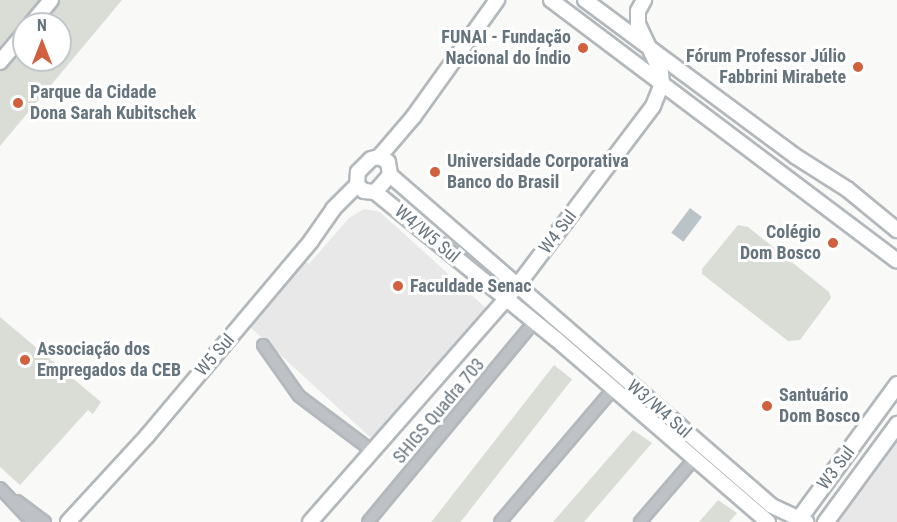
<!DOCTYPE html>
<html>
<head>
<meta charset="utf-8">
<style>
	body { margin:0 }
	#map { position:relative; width:897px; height:522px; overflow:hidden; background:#f9f9f7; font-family:"Roboto Condensed",sans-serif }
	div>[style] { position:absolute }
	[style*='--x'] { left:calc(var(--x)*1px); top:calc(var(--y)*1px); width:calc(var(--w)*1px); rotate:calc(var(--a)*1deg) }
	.built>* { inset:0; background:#e7e8e7 }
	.green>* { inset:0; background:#d9ddd6; transform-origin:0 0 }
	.water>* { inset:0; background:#bac3c7; transform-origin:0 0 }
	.roads { filter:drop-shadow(2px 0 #b3b8bc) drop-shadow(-2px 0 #b3b8bc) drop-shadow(0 2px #b3b8bc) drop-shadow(0 -2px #b3b8bc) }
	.minor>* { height:10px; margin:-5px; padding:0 5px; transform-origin:5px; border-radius:5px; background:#bec2c6 }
	.secondary>* { height:14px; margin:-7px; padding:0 7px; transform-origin:7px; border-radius:7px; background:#fff }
	.primary>* { height:15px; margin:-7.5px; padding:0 7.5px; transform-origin:7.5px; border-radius:7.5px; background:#fff }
	.dots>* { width:16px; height:16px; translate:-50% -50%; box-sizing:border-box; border:3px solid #fff; border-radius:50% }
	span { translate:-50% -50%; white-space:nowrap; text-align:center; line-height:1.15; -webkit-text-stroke:6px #fff; paint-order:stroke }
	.poi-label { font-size:18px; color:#66747e; font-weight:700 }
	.right { translate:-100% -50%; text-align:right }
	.left { translate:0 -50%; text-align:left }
	.street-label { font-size:18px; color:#66747e }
	.north { position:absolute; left:12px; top:12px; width:60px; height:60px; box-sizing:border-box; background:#fff; border:2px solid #c2c7cb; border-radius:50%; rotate:0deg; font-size:16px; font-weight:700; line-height:24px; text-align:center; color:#66747e }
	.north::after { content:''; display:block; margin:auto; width:21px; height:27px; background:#d1603f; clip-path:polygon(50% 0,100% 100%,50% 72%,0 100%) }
</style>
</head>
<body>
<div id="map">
	<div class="built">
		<div style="clip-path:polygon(364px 209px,380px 212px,487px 309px,432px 373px,429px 370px,372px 439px,250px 327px,306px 262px,309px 264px,349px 218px)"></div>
		<div style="clip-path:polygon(897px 434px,897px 522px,826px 522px)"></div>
	</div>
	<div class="green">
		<div style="clip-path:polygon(evenodd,0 0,122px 0,0 146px,0 0,24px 24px,60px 24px,60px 60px,24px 60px,24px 24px)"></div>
		<div style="clip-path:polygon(738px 225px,748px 227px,829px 292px,831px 298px,800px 340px,788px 341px,702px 274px,702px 269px)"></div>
		<div style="clip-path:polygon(0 317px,101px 402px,93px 414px,88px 410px,20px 485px,0 467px)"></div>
		<div style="left:554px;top:365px;width:23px;height:208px;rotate:38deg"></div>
		<div style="clip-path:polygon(633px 430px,652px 443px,584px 522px,553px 522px)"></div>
		<div style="clip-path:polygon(718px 500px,737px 513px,729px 522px,699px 522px)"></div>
	</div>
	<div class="water">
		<div style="left:690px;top:208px;width:15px;height:31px;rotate:37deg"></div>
	</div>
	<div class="roads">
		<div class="minor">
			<div style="--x:263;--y:345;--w:62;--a:54.8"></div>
			<div style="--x:299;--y:396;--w:90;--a:36.9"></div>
			<div style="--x:0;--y:488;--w:47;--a:46.7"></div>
			<div style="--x:17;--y:501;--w:35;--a:37"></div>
			<div style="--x:368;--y:522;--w:260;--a:-50.3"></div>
			<div style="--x:500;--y:522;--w:176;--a:-49.6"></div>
			<div style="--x:640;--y:522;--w:86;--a:-49.3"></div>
		</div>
		<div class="secondary">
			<div style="--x:551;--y:0;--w:433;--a:37"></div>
			<div style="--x:585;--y:0;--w:262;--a:36.6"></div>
			<div style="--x:795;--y:156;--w:62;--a:32.4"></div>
			<div style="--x:847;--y:189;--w:65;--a:39.4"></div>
			<div style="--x:31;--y:24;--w:31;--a:-50"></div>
			<div style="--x:0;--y:62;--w:38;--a:-50"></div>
			<div style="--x:379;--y:157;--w:10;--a:29"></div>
			<div style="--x:388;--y:162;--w:13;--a:81"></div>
			<div style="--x:390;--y:175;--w:23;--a:131"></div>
			<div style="--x:375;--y:192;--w:11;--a:-175"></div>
			<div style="--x:364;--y:191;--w:9;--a:-139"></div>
			<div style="--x:357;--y:185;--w:13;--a:-86"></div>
			<div style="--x:358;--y:172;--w:18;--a:-45"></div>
			<div style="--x:371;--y:159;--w:8;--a:-14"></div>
			<div style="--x:379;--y:157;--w:54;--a:-49.5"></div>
			<div style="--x:414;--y:116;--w:143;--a:-54.4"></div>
			<div style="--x:390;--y:175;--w:505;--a:40.91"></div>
			<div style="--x:772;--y:506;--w:38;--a:25"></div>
			<div style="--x:375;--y:192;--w:233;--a:39.1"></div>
			<div style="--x:556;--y:339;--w:280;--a:40.8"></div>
			<div style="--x:68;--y:522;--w:117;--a:-47.4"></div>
			<div style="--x:147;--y:436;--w:255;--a:-49.9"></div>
			<div style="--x:311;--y:241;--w:39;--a:-55"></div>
			<div style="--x:333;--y:209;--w:34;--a:-45"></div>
			<div style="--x:310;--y:522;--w:314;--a:-48.7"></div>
			<div style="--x:517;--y:286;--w:226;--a:-52.9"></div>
			<div style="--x:653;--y:106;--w:24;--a:-68"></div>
			<div style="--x:662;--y:84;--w:11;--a:-95"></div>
			<div style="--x:661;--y:73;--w:54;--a:-115.1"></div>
			<div style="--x:638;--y:24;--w:13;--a:-90"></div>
			<div style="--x:638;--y:11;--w:13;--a:-61"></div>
		</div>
		<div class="primary">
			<div style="--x:796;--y:522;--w:171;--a:-53.8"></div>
			<div style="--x:825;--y:522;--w:122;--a:-53.7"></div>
		</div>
	</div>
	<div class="dots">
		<div style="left:583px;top:48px;background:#d1603f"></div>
		<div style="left:858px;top:67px;background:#d1603f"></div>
		<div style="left:18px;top:103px;background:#d1603f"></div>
		<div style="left:435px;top:172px;background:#d1603f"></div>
		<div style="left:833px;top:243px;background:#d1603f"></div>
		<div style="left:398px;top:286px;background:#d1603f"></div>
		<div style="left:25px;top:360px;background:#d1603f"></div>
		<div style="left:767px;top:406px;background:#d1603f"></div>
	</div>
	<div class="poi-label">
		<span class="right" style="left:571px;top:48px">FUNAI - Fundação<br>Nacional do Índio</span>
		<span class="right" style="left:846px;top:67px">Fórum Professor Júlio<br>Fabbrini Mirabete</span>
		<span class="left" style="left:30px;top:103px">Parque da Cidade<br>Dona Sarah Kubitschek</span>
		<span class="left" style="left:447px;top:172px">Universidade Corporativa<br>Banco do Brasil</span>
		<span class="right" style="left:821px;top:243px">Colégio<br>Dom Bosco</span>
		<span class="left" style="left:410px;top:286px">Faculdade Senac</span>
		<span class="left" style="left:37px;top:360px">Associação dos<br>Empregados da CEB</span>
		<span class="left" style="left:779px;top:406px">Santuário<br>Dom Bosco</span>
	</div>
	<div class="street-label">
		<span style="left:558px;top:232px;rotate:-53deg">W4 Sul</span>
		<span style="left:427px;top:234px;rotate:40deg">W4/W5 Sul</span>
		<span style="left:215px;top:355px;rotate:-49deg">W5 Sul</span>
		<span style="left:659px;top:409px;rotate:41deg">W3/W4 Sul</span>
		<span style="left:439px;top:411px;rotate:-50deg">SHIGS Quadra 703</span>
		<span style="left:836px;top:468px;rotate:-53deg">W3 Sul</span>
	</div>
	<div class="north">N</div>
</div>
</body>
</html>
